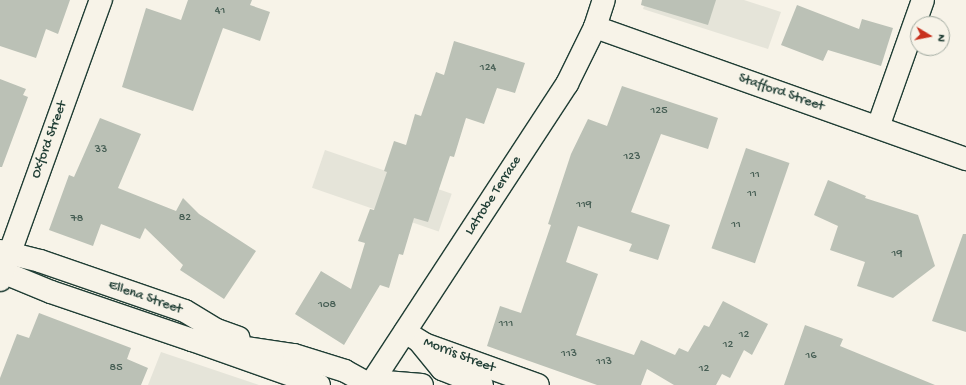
<!DOCTYPE html>
<html>
<head>
<meta charset="utf-8">
<style>
	body { margin:0 }
	#map { position:relative; width:966px; height:385px; overflow:hidden; background:#f7f3e8; font-family:"Gochi Hand",sans-serif }
	div>[style] { position:absolute }
	[style*='--x'] { left:calc(var(--x)*1px); top:calc(var(--y)*1px); width:calc(var(--w)*1px); rotate:calc(var(--a)*1deg) }
	.built>* { inset:0; background:#e5e4d9; transform-origin:0 0 }
	.building>* { inset:0; background:#bbc1b6; transform-origin:0 0 }
	.roads { filter:drop-shadow(1px 0 #1f3d34) drop-shadow(-1px 0 #1f3d34) drop-shadow(0 1px #1f3d34) drop-shadow(0 -1px #1f3d34) }
	.minor>* { height:22px; margin:-11px; padding:0 11px; transform-origin:11px; border-radius:11px; background:#f7f3e8 }
	.major>* { height:22px; margin:-11px; padding:0 11px; transform-origin:11px; border-radius:11px; background:#f7f3e8 }
	span { translate:-50% -50%; white-space:nowrap; text-align:center; line-height:1.15; -webkit-text-stroke:3px #f7f3e8; paint-order:stroke }
	.number-label { font-size:12px; color:#465e54 }
	.number-label span { -webkit-text-stroke-width:0 }
	.street-label { font-size:14px; color:#1f3d34 }
	.north { position:absolute; left:910px; top:16px; width:40px; height:40px; box-sizing:border-box; background:#f7f3e8; border:1px solid #a1aaa0; border-radius:50%; rotate:100deg; font-size:11px; font-weight:700; line-height:16px; text-align:center; color:#1f3d34 }
	.north::after { content:''; display:block; margin:auto; width:14px; height:18px; background:#c8321e; clip-path:polygon(50% 0,100% 100%,50% 72%,0 100%) }
</style>
</head>
<body>
<div id="map">
	<div class="built">
		<div style="clip-path:polygon(646px 0,744px 0,781px 12px,768px 49px,643px 9px)"></div>
		<div style="left:325px;top:150px;width:134px;height:40px;rotate:19deg"></div>
		<div style="clip-path:polygon(161px 352px,259px 385px,148px 385px)"></div>
	</div>
	<div class="building">
		<div style="clip-path:polygon(0 0,70px 0,58px 34px,46px 29px,36px 58px,0 46px)"></div>
		<div style="clip-path:polygon(188px 0,252px 0,250px 5px,270px 12px,260px 41px,223px 28px,193px 111px,122px 87px,146px 8px,181px 20px)"></div>
		<div style="clip-path:polygon(642px 0,716px 0,708px 25px,641px 5px)"></div>
		<div style="clip-path:polygon(797px 5px,859px 29px,862px 19px,893px 28px,881px 66px,828px 50px,823px 61px,781px 45px)"></div>
		<div style="clip-path:polygon(454px 41px,525px 63px,515px 93px,497px 88px,484px 124px,466px 118px,454px 157px,450px 156px,428px 222px,414px 218px,403px 255px,399px 254px,389px 288px,380px 285px,344px 345px,295px 314px,321px 271px,351px 289px,365px 243px,358px 241px,370px 209px,374px 210px,387px 172px,384px 171px,394px 141px,406px 145px,415px 114px,421px 116px,436px 72px,444px 75px)"></div>
		<div style="clip-path:polygon(0 79px,26px 89px,23px 95px,28px 97px,2px 167px,0 167px)"></div>
		<div style="clip-path:polygon(622px 86px,718px 118px,708px 149px,661px 134px,631px 212px,670px 225px,658px 260px,629px 251px,632px 244px,578px 226px,566px 262px,598px 274px,576px 335px,634px 355px,641px 340px,675px 355px,679px 348px,688px 352px,704px 325px,709px 327px,723px 301px,768px 324px,752px 355px,744px 350px,730px 378px,722px 374px,716px 385px,674px 385px,647px 369px,641px 385px,597px 385px,487px 346px,500px 306px,521px 313px,551px 225px,548px 224px,571px 154px,588px 119px,607px 126px)"></div>
		<div style="clip-path:polygon(100px 118px,141px 134px,118px 188px,176px 211px,183px 198px,199px 214px,256px 251px,224px 299px,180px 270px,183px 265px,145px 228px,140px 239px,101px 224px,93px 246px,49px 230px,69px 175px,74px 177px)"></div>
		<div style="left:746px;top:148px;width:46px;height:106px;rotate:19deg"></div>
		<div style="clip-path:polygon(828px 180px,866px 196px,865px 198px,918px 215px,935px 266px,893px 298px,857px 286px,865px 262px,830px 250px,838px 226px,814px 215px)"></div>
		<div style="clip-path:polygon(963px 234px,966px 234px,966px 332px,932px 321px)"></div>
		<div style="clip-path:polygon(39px 313px,131px 348px,127px 359px,148px 368px,141px 385px,0 385px,0 378px,17px 334px,29px 338px)"></div>
		<div style="clip-path:polygon(805px 325px,843px 339px,840px 346px,935px 385px,784px 385px)"></div>
	</div>
	<div class="roads">
		<div class="minor">
			<div style="--x:595;--y:27;--w:394;--a:19.6"></div>
			<div style="--x:878;--y:127;--w:135;--a:-70.5"></div>
			<div style="--x:0;--y:251;--w:41;--a:14"></div>
			<div style="--x:40;--y:261;--w:153;--a:19"></div>
			<div style="--x:185;--y:311;--w:37;--a:31"></div>
			<div style="--x:217;--y:330;--w:23;--a:20"></div>
			<div style="--x:0;--y:271;--w:55;--a:22.4"></div>
			<div style="--x:51;--y:292;--w:149;--a:18.8"></div>
			<div style="--x:0;--y:280;--w:298;--a:-70.2"></div>
			<div style="--x:405;--y:332;--w:22;--a:32"></div>
			<div style="--x:424;--y:344;--w:121;--a:19.8"></div>
			<div style="--x:420;--y:342;--w:35;--a:51"></div>
			<div style="--x:442;--y:369;--w:43;--a:21.8"></div>
			<div style="--x:373;--y:381;--w:49;--a:4.7"></div>
			<div style="--x:319;--y:385;--w:135;--a:-160.5"></div>
			<div style="--x:192;--y:340;--w:103;--a:8.4"></div>
			<div style="--x:294;--y:355;--w:53;--a:17.4"></div>
			<div style="--x:345;--y:371;--w:29;--a:29"></div>
		</div>
		<div class="major">
			<div style="--x:370;--y:385;--w:360;--a:-56.8"></div>
			<div style="--x:567;--y:84;--w:64;--a:-63.8"></div>
			<div style="--x:595;--y:27;--w:28;--a:-72"></div>
		</div>
	</div>
	<div class="number-label">
		<span style="left:220px;top:12px">41</span>
		<span style="left:488px;top:69px">124</span>
		<span style="left:659px;top:112px">125</span>
		<span style="left:101px;top:151px">33</span>
		<span style="left:632px;top:158px">123</span>
		<span style="left:755px;top:176px">11</span>
		<span style="left:752px;top:195px">11</span>
		<span style="left:584px;top:206px">119</span>
		<span style="left:185px;top:219px">82</span>
		<span style="left:77px;top:220px">78</span>
		<span style="left:736px;top:226px">11</span>
		<span style="left:897px;top:255px">19</span>
		<span style="left:327px;top:306px">108</span>
		<span style="left:506px;top:325px">111</span>
		<span style="left:744px;top:336px">12</span>
		<span style="left:728px;top:346px">12</span>
		<span style="left:569px;top:355px">113</span>
		<span style="left:811px;top:357px">16</span>
		<span style="left:604px;top:363px">113</span>
		<span style="left:116px;top:369px">85</span>
		<span style="left:704px;top:370px">12</span>
	</div>
	<div class="street-label">
		<span style="left:781px;top:93px;rotate:19deg">Stafford Street</span>
		<span style="left:50px;top:140px;rotate:-70deg">Oxford Street</span>
		<span style="left:494px;top:196px;rotate:-57deg">Latrobe Terrace</span>
		<span style="left:145px;top:298px;rotate:19deg">Ellena Street</span>
		<span style="left:459px;top:356px;rotate:21deg">Morris Street</span>
	</div>
	<div class="north">N</div>
</div>
</body>
</html>
